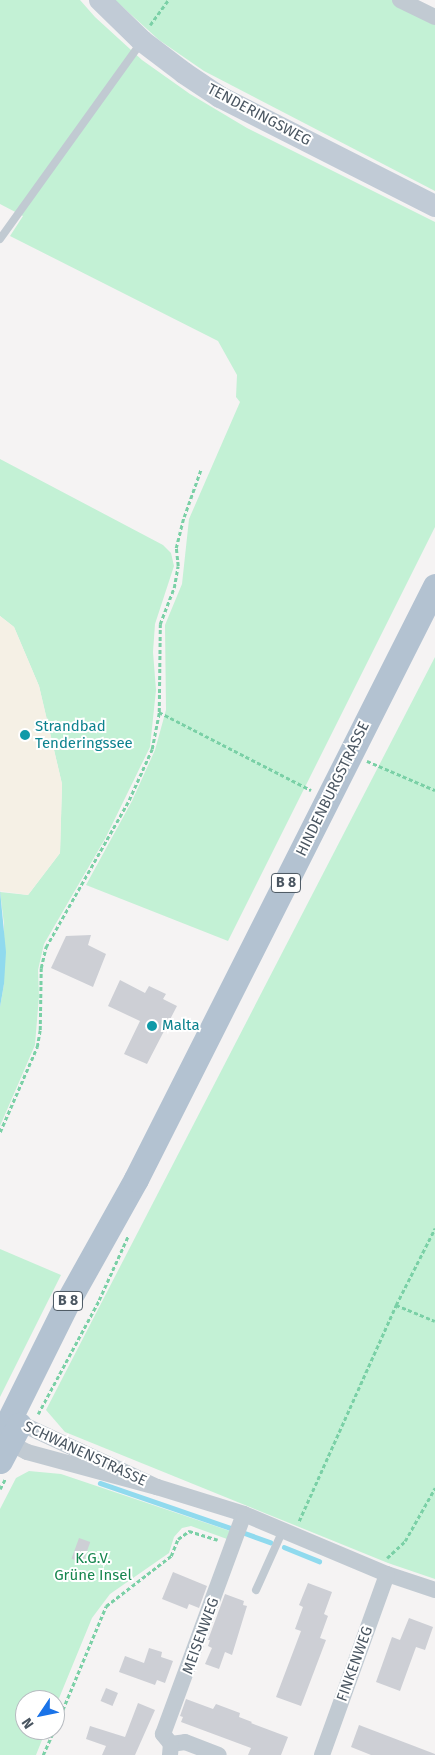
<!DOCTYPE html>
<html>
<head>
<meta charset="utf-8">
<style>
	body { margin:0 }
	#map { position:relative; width:435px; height:1755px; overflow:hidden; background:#f5f3f3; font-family:"Fira Sans",sans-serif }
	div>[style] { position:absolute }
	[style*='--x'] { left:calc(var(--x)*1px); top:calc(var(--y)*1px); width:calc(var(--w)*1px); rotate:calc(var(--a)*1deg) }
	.green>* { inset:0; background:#c3f1d5 }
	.sand>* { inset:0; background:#f5f0e5 }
	.water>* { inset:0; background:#90daee }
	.stream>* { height:4.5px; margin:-2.25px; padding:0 2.25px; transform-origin:2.25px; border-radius:2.25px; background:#90daee }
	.building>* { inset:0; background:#cdcfd5; transform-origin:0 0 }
	.path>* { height:2.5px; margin-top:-1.25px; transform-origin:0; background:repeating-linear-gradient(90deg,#7ad0a6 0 4px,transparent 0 6.5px) }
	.lane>* { height:8px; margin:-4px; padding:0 4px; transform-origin:4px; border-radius:4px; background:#c1cad2 }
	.street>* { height:16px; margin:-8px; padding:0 8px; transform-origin:8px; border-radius:8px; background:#c1cad2 }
	.secondary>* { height:22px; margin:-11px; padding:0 11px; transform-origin:11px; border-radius:11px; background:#c1cbd6 }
	.primary>* { height:25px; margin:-12.5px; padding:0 12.5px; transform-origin:12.5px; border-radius:12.5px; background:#b3c2d1 }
	.dots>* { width:14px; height:14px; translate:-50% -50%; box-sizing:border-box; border:2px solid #fff; border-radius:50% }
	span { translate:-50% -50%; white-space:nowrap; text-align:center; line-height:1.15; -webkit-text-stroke:4px #fff; paint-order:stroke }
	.shield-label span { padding:1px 4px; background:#fff; border:1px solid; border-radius:4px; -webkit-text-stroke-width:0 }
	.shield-label { font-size:14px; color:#4a5661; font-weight:700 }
	.street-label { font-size:15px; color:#4a5661 }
	.culture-label { font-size:15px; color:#0d838f }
	.left { translate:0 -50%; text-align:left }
	.park-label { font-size:15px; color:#17864f }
	.north { position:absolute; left:15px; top:1690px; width:50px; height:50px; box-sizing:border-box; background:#fff; border:1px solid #b7bbc0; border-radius:50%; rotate:236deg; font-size:14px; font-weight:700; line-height:20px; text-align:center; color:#4a5661 }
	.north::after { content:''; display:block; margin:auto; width:18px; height:22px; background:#1a73e8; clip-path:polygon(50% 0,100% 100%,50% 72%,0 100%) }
</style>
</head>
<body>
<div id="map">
	<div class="green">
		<div style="clip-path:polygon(0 0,80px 0,95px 17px,142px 60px,190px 94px,247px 128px,435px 222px,435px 527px,228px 941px,86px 885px,132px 801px,155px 750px,166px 710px,165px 625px,182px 584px,189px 519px,240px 402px,236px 397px,237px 375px,218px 341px,10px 236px,23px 216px,0 204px)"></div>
		<div style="clip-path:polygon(115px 0,392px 0,435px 22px,435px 191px,204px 71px,159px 40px)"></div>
		<div style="clip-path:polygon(0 459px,163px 545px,171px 553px,174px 566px,155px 624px,153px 652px,156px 690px,150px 747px,106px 837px,44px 944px,38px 970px,39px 996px,35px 1045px,0 1126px,0 1007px,4px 984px,4px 924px,0 892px,28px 895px,60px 853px,62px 784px,39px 686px,14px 627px,0 616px)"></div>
		<div style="clip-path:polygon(435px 657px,435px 1579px,388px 1563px,65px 1432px,46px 1410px)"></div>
		<div style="clip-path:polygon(0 1249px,61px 1275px,0 1397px)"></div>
		<div style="clip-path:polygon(29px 1471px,61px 1474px,230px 1531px,227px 1539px,191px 1526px,182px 1528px,174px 1537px,169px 1553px,110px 1594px,92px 1618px,55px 1708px,55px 1700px,25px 1700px,25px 1730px,46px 1730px,36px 1755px,0 1755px,0 1509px,16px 1478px)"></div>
	</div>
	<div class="sand">
		<div style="clip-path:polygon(0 616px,14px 627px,39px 686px,62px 784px,60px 853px,28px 895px,0 891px)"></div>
	</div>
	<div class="water">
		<div style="clip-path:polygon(0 891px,6px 952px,4px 984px,0 1007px)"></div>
	</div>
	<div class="stream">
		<div style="--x:100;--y:1483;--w:139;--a:19"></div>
		<div style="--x:242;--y:1532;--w:30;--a:20"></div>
		<div style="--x:284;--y:1547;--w:38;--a:22"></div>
	</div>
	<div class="building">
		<div style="clip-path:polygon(91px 935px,88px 945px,106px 954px,93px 987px,51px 968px,66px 936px)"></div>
		<div style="clip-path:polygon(120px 980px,145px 993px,149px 986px,166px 994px,163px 999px,177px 1006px,147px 1064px,124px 1054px,140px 1021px,108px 1006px)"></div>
		<div style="left:79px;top:1538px;width:12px;height:22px;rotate:20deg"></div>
		<div style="clip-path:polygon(173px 1572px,207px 1586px,199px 1608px,189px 1604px,187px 1609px,162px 1599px)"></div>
		<div style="clip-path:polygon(308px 1583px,332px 1592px,324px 1614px,328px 1616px,320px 1638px,326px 1640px,301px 1706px,276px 1697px,301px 1631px,295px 1629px,303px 1607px,299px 1605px)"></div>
		<div style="clip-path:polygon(225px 1594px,244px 1601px,243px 1605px,247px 1606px,232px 1655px,225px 1652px,219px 1669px,205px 1664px,212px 1648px,208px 1646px,210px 1640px,208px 1640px)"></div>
		<div style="clip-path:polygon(409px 1618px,433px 1627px,425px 1650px,416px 1647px,400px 1691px,376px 1682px,392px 1637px,400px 1640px)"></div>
		<div style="clip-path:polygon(149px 1648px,162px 1652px,161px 1657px,173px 1661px,165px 1683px,157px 1680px,155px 1685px,119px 1672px,125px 1656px,144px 1663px)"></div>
		<div style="left:106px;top:1688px;width:13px;height:14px;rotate:23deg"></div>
		<div style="clip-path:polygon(186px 1699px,213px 1709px,216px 1704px,240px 1713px,239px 1717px,252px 1722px,251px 1723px,288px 1737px,281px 1755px,248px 1755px,251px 1748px,181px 1722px,183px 1717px,180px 1716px)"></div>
		<div style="clip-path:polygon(138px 1703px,155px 1710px,135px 1755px,102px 1755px,106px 1746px,86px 1739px,90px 1726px,125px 1737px)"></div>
		<div style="clip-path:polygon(359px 1725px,435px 1754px,435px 1755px,371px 1755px,351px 1747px)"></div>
	</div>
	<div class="path">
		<div style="--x:150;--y:25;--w:31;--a:-54"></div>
		<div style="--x:159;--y:712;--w:171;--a:27.2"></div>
		<div style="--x:367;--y:761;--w:74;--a:23.1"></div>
		<div style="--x:0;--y:1132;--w:93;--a:-66.5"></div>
		<div style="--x:37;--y:1047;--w:17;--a:-80"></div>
		<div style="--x:40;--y:1030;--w:62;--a:-89.1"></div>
		<div style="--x:41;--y:968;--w:22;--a:-77"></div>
		<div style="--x:46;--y:947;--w:169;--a:-60.5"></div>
		<div style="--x:129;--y:800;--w:56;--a:-65.7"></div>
		<div style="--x:152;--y:749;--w:38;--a:-79"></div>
		<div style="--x:159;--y:712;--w:88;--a:-89.3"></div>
		<div style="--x:160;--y:624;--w:39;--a:-69"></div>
		<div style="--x:174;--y:588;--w:22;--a:-80"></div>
		<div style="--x:178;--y:566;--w:18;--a:-96"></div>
		<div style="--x:176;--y:548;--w:32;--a:-76"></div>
		<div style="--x:184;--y:517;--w:51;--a:-70.5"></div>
		<div style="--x:396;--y:1305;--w:42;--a:22.3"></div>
		<div style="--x:38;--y:1414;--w:129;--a:-61.8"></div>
		<div style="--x:99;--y:1300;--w:70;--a:-65.6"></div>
		<div style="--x:0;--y:1489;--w:11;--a:-63"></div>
		<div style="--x:299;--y:1521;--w:237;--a:-65.8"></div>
		<div style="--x:396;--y:1305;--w:86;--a:-63.1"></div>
		<div style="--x:387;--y:1558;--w:25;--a:-43"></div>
		<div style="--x:405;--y:1541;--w:61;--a:-60.5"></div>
		<div style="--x:55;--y:1728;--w:132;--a:-67.3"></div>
		<div style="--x:106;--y:1606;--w:82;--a:-37.6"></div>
		<div style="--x:171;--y:1556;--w:18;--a:-68"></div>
		<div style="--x:178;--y:1539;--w:14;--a:-36"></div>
		<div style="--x:189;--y:1531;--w:30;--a:17"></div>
		<div style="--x:43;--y:1755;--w:27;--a:-66"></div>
	</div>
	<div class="lane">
		<div style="--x:0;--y:239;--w:241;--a:-54.3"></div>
		<div style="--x:256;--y:1590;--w:66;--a:-65.8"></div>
	</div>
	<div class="street">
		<div style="--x:400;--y:0;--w:39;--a:26"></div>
		<div style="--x:157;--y:1487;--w:151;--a:-155"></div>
		<div style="--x:20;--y:1423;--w:15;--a:169"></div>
		<div style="--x:5;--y:1426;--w:18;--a:74"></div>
		<div style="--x:10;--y:1443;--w:19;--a:28"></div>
		<div style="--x:27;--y:1452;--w:135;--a:15.1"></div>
		<div style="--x:157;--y:1487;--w:91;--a:17.2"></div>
		<div style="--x:244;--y:1514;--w:155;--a:22.8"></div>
		<div style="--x:387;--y:1574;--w:51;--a:18.4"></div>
		<div style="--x:171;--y:1744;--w:14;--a:-8"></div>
		<div style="--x:185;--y:1742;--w:36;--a:21"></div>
		<div style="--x:170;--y:1755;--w:11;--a:-85"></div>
		<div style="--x:171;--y:1744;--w:13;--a:-129"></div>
		<div style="--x:163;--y:1734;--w:234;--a:-69.8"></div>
		<div style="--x:322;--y:1755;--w:192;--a:-70.2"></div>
	</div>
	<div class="secondary">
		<div style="--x:100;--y:0;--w:59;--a:44.3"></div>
		<div style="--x:142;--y:41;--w:53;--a:37.3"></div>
		<div style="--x:184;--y:73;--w:43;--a:33.7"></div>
		<div style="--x:220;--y:97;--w:241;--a:26.9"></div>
	</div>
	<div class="primary">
		<div style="--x:0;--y:1438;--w:155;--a:-63.6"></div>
		<div style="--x:69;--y:1299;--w:137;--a:-60.8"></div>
		<div style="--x:136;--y:1179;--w:664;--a:-63.24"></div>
		<div style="--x:0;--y:1461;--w:41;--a:-62.2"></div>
	</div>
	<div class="dots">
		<div style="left:25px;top:735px;background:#0f9aa8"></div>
		<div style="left:152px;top:1026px;background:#0f9aa8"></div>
	</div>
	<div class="shield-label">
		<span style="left:286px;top:883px">B 8</span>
		<span style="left:68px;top:1301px">B 8</span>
	</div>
	<div class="street-label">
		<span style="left:259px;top:115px;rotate:28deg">TENDERINGSWEG</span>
		<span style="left:333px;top:789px;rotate:-64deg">HINDENBURGSTRASSE</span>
		<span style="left:85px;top:1454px;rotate:25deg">SCHWANENSTRASSE</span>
		<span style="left:201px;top:1636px;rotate:-70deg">MEISENWEG</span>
		<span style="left:355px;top:1664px;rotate:-70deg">FINKENWEG</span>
	</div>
	<div class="culture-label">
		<span class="left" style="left:35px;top:735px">Strandbad<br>Tenderingssee</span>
		<span class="left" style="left:162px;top:1026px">Malta</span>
	</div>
	<div class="park-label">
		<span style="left:93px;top:1567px">K.G.V.<br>Grüne Insel</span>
	</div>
	<div class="north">N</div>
</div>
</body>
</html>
